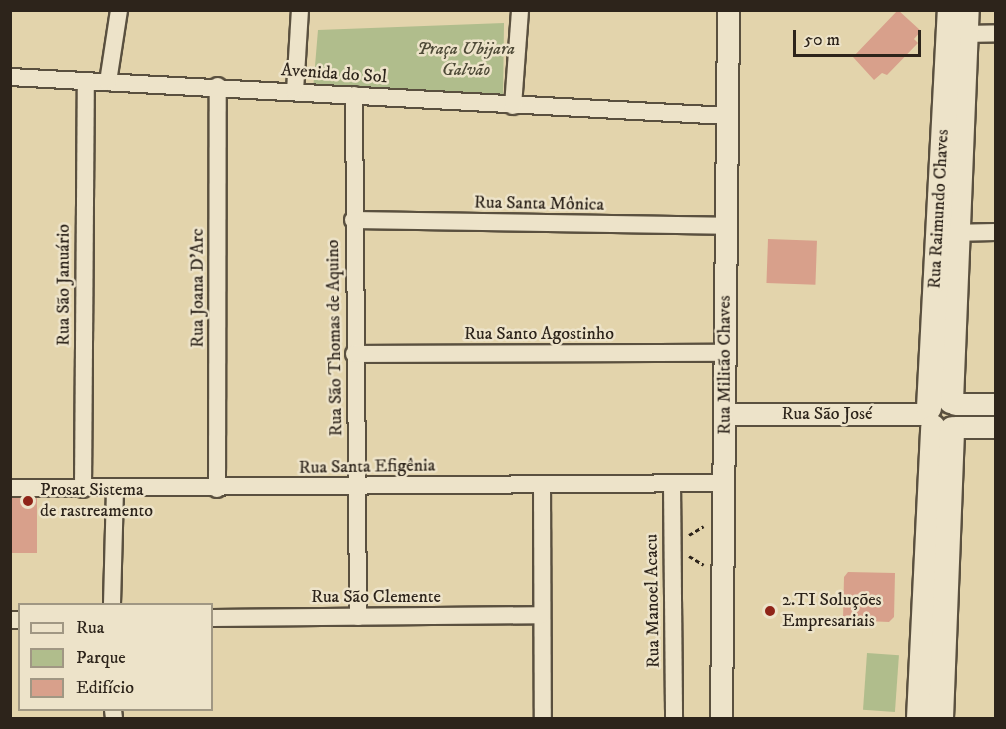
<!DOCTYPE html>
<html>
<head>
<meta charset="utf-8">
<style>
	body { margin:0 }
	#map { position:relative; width:1006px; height:729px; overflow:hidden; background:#e3d4ac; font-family:"IM FELL DW Pica",serif }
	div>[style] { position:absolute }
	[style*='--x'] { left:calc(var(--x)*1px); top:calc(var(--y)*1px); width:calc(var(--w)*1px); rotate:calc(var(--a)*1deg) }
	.green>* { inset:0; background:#b0bd8c; transform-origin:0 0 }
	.building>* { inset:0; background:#d8a08b; transform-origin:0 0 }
	.path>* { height:3px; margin-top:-1.5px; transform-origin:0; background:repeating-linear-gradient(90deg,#2d241b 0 4.5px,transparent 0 7.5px) }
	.roads { filter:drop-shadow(2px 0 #5a503f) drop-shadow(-2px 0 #5a503f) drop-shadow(0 2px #5a503f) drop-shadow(0 -2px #5a503f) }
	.minor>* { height:16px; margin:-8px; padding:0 8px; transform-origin:8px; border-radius:8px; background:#ede3c9 }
	.tertiary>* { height:21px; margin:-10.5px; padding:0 10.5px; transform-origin:10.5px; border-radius:10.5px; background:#ede3c9 }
	.secondary>* { height:24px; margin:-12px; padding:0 12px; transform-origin:12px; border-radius:12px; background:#ede3c9 }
	.dots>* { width:16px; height:16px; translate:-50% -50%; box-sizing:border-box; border:3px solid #ede3c9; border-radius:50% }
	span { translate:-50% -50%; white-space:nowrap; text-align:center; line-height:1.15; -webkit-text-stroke:5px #ede3c9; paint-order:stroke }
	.park-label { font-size:18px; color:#4e4a37; font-style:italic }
	.street-label { font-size:18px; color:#2d241b }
	.poi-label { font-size:18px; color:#2d241b }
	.left { translate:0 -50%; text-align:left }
	.frame { position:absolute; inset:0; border:12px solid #2d241b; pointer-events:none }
	.legend { position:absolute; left:18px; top:603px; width:195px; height:108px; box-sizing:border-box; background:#ede3c9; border:2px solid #a09783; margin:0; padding:8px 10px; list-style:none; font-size:18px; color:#2d241b }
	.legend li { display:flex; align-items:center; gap:12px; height:30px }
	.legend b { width:30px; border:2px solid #a09783 }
	.scale { position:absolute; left:793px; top:30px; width:128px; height:27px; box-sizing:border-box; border:3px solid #2d241b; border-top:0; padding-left:8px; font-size:18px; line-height:21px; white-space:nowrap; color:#2d241b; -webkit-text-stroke:4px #ede3c9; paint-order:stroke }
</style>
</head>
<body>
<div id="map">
	<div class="green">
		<div style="clip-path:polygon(504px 23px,503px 100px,313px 90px,318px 30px)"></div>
		<div style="left:867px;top:653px;width:32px;height:57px;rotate:4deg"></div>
	</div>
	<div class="building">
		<div style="clip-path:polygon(898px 10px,921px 31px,914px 39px,918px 43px,887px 75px,882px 73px,874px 80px,853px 57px)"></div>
		<div style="left:768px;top:239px;width:49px;height:44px;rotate:2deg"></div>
		<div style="left:10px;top:496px;width:27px;height:57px"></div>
		<div style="clip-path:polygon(848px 572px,895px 573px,894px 617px,889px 622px,843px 620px,844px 577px)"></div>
	</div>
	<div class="path">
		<div style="--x:689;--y:535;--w:17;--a:-31"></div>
		<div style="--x:689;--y:556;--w:17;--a:31"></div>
	</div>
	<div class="roads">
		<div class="minor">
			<div style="--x:957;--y:34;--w:39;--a:-1"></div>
			<div style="--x:10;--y:77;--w:718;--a:3.11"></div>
			<div style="--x:108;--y:82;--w:73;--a:-81.3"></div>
			<div style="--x:295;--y:91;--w:81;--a:-86.5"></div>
			<div style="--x:354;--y:95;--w:522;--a:89.56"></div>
			<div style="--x:513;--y:106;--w:96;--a:-85.8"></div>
			<div style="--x:353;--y:220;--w:372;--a:0.9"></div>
			<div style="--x:948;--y:233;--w:48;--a:-1.2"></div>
			<div style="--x:354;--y:354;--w:371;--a:-0.2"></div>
			<div style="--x:672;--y:483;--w:235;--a:89.5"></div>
			<div style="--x:542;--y:484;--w:234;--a:89.8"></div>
			<div style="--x:10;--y:488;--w:714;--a:-0.4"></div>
			<div style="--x:83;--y:489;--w:408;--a:-89.6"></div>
			<div style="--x:217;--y:489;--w:403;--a:-89.9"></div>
			<div style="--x:112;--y:604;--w:115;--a:-88.5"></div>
			<div style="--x:212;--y:618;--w:329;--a:-0.5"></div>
			<div style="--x:10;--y:620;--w:10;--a:0"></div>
			<div style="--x:113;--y:710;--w:8;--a:83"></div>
		</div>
		<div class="tertiary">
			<div style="--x:955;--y:404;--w:41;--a:0"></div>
			<div style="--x:726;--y:414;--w:201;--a:0"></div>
			<div style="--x:955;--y:427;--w:41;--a:0"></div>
			<div style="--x:721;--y:718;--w:708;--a:-89.43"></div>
		</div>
		<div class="secondary">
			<div style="--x:951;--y:401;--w:391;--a:-87.7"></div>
			<div style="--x:929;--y:408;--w:399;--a:-87"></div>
			<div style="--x:919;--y:718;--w:291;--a:-87.2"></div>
			<div style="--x:941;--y:718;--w:289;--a:-87.8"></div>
		</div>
	</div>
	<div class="dots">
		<div style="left:28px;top:501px;background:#8f2418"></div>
		<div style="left:770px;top:611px;background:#8f2418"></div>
	</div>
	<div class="park-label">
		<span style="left:466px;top:60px">Praça Ubijara<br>Galvão</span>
	</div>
	<div class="street-label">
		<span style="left:334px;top:74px;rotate:4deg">Avenida do Sol</span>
		<span style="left:539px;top:204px;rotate:1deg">Rua Santa Mônica</span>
		<span style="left:939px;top:209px;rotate:-87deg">Rua Raimundo Chaves</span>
		<span style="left:64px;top:285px;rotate:-90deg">Rua São Januário</span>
		<span style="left:198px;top:288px;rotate:-90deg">Rua Joana D'Arc</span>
		<span style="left:539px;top:334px">Rua Santo Agostinho</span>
		<span style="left:335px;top:338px;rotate:-91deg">Rua São Thomas de Aquino</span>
		<span style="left:725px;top:365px;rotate:-90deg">Rua Militão Chaves</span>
		<span style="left:827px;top:414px">Rua São José</span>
		<span style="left:367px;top:467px;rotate:-1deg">Rua Santa Efigênia</span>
		<span style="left:376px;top:597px">Rua São Clemente</span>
		<span style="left:653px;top:601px;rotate:-91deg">Rua Manoel Acacu</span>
	</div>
	<div class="poi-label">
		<span class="left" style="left:40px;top:501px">Prosat Sistema<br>de rastreamento</span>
		<span class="left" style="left:782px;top:611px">2.TI Soluções<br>Empresariais</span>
	</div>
	<div class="frame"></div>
	<ul class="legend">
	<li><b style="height:8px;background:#ede3c9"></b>Rua</li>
	<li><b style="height:16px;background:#b0bd8c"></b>Parque</li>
	<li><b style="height:16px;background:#d8a08b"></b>Edifício</li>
	</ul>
	<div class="scale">50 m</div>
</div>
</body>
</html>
